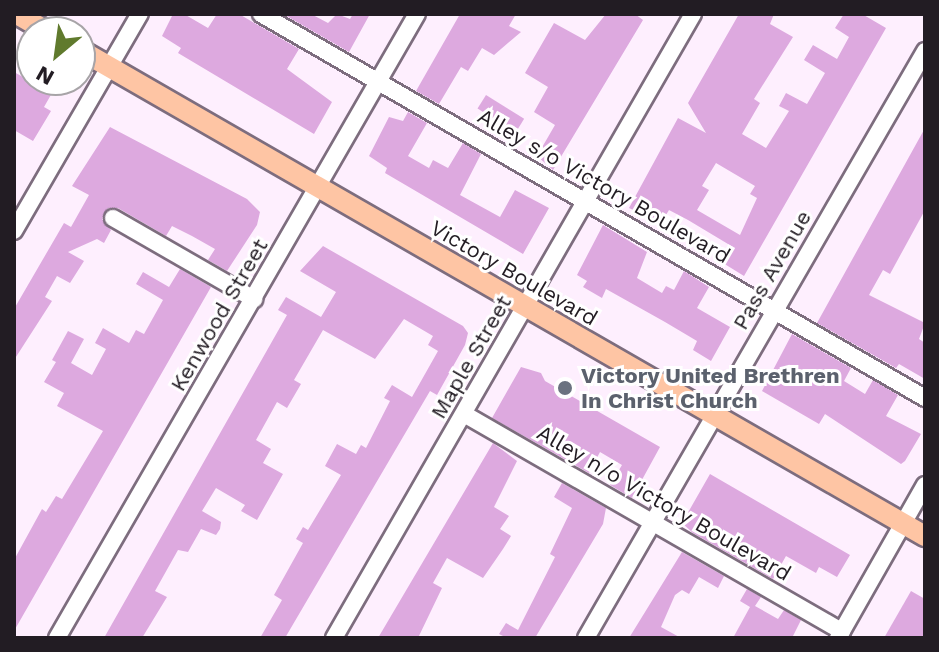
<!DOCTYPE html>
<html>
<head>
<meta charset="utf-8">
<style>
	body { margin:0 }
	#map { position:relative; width:939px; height:652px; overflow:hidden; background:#feeffe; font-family:"Work Sans",sans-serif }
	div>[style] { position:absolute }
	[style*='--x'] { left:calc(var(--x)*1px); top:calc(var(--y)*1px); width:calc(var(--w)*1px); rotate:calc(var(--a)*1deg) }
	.building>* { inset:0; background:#dda9df; transform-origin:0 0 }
	.roads { filter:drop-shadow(2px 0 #7d6d7e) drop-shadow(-2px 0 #7d6d7e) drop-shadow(0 2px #7d6d7e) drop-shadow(0 -2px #7d6d7e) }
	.minor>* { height:16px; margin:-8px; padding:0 8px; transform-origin:8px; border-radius:8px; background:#fff }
	.major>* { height:20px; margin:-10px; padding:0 10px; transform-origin:10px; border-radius:10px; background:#fec5a4 }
	.dots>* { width:22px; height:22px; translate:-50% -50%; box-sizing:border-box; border:4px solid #fff; border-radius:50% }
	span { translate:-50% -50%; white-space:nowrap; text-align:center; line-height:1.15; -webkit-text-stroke:6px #fff; paint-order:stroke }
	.street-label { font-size:22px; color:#221c23 }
	.worship-label { font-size:22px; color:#5b616d; font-weight:700 }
	.left { translate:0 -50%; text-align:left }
	.frame { position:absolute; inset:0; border:16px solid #221c23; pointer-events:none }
	.north { position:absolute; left:16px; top:16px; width:80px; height:80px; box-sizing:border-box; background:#fff; border:2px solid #a7a4a7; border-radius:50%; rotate:209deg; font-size:22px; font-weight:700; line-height:32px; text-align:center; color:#221c23 }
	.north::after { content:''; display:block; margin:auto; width:28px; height:36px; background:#607a2d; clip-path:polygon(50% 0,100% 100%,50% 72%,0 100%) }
</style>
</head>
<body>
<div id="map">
	<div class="building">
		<div style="clip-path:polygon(173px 14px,184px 14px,208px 28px,217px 14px,239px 14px,299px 49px,287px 69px,332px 102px,314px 134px,178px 53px,181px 48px,162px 36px)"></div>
		<div style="clip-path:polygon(283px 14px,311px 14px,328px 23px,337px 14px,350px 19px,353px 14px,370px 14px,349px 52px)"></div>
		<div style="clip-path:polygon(460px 14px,516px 14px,509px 26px,521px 32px,494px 55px,482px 48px,468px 71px,461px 67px,439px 104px,416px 91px)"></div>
		<div style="clip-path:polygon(606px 14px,635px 14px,643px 20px,553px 170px,537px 156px,555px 125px,534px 112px,548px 87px,525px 73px,554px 23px,585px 40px)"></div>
		<div style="clip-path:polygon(evenodd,739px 14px,774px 14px,770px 24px,793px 37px,754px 99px,760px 103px,742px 134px,766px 148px,789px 111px,779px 106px,786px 93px,807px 104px,825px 73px,804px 60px,813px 45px,837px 59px,849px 37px,835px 28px,844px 14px,862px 14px,886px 28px,744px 276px,723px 263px,733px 247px,688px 220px,669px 210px,661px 223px,629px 208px,678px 118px,706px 133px,688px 103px,739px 14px,716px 163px,755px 186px,750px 194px,757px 198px,740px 235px,697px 210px,709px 190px,702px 186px,716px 163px)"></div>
		<div style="clip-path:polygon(14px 72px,52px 93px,44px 107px,51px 111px,33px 141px,14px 130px)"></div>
		<div style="left:486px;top:95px;width:45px;height:16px;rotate:32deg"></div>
		<div style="clip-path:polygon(408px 112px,427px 123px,408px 156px,429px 168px,433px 160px,448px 168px,463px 143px,481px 154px,460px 195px,500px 217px,515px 190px,549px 208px,523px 254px,385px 173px,387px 168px,369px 156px,389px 117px,403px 121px)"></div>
		<div style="clip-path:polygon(110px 127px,247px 199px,260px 212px,257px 225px,227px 271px,208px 260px,215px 249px,192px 236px,172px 226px,166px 236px,118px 208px,108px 208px,102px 219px,111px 230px,104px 243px,97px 239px,68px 252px,84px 261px,70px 283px,57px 276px,45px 297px,52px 301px,14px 360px,14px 309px,64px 223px,71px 227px,89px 195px,72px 186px)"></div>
		<div style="clip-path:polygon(925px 128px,925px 210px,890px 274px,883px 270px,869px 295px,925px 323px,919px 339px,925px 343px,925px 379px,899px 364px,896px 368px,817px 323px)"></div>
		<div style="clip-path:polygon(603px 225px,647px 252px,637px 278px,662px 293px,666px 286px,674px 290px,684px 271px,709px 287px,697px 308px,730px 327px,711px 361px,693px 350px,697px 341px,665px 322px,606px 289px,602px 298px,583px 287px,587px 281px,577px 275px)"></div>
		<div style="clip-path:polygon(323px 246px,463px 326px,468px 333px,465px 345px,437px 395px,430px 391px,285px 638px,260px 638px,282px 600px,274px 595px,303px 543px,296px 539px,303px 527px,308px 530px,341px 475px,325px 466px,337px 444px,356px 454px,361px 445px,366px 448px,390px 401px,384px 398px,392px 385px,412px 397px,438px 351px,428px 345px,433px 336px,404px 319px,375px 359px,323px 330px,294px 380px,301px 384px,287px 408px,277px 402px,256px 440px,271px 449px,263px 463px,283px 474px,257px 520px,241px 511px,245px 505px,216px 488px,202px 511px,221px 522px,220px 529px,216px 535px,201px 529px,188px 552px,178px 550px,155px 591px,167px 597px,142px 638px,104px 638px,287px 315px,278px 310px,286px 297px,321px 317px,336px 292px,300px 271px)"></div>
		<div style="clip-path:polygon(180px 269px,211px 287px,14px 631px,14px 560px,42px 509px,46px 512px,56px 496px,62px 499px,103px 431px,57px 406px,64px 393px,44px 382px,56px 362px,52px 360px,68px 331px,84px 339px,71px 363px,92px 375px,106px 349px,95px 343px,103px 328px,129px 343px,136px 330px,144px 334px,163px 300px,136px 284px,143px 272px,169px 287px)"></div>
		<div style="clip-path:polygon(792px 334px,851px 368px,844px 381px,865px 394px,873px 380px,898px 395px,886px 416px,921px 434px,905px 461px,901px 464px,825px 414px,819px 424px,762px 391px)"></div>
		<div style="clip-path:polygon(521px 367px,541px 373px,545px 381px,660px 447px,632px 498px,610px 485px,622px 465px,600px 452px,589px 473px,492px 418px)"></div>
		<div style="clip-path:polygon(493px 443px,517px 461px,494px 507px,509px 516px,500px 529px,511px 536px,503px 549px,483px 578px,447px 558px,433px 583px,442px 588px,418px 638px,378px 638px)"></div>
		<div style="clip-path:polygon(710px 474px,850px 555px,837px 577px,819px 567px,816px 573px,786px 556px,773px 579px,693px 533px,682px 523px)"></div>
		<div style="clip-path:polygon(562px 483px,606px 508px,603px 524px,535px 638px,507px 638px,499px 634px,506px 623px,518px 630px,555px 557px,550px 554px,572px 508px,554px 497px)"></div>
		<div style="clip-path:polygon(682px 552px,724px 576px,718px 588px,699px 577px,689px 594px,682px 590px,675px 595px,661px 627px,681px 638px,629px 638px)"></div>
		<div style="clip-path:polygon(747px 589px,761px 597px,755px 606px,778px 619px,784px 610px,801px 620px,792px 638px,733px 638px,750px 607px,740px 601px)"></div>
		<div style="clip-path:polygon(911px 591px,925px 599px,925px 638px,884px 638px)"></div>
	</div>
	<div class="roads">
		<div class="minor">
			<div style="--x:261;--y:14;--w:767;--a:30.04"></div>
			<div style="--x:113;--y:218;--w:163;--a:29.9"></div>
			<div style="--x:14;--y:231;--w:251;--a:-59.9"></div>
			<div style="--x:464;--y:414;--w:436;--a:29.9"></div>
			<div style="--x:57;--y:638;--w:720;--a:-60.02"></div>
			<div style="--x:334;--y:638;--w:720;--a:-60.09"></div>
			<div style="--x:586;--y:638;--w:678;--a:-59.99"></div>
			<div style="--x:838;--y:638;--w:176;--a:-60.4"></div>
		</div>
		<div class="major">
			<div style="--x:17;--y:14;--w:36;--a:30"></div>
			<div style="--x:80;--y:50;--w:975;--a:29.91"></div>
		</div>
	</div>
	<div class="dots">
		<div style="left:565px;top:388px;background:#6b7280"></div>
	</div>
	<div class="street-label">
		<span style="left:604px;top:186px;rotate:30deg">Alley s/o Victory Boulevard</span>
		<span style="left:772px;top:270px;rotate:-60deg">Pass Avenue</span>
		<span style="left:514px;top:273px;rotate:30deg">Victory Boulevard</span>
		<span style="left:219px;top:315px;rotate:-60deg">Kenwood Street</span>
		<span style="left:471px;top:357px;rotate:-60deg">Maple Street</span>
		<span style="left:664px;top:503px;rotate:30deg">Alley n/o Victory Boulevard</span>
	</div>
	<div class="worship-label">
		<span class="left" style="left:581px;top:388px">Victory United Brethren<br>In Christ Church</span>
	</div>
	<div class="frame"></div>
	<div class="north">N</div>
</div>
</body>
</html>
